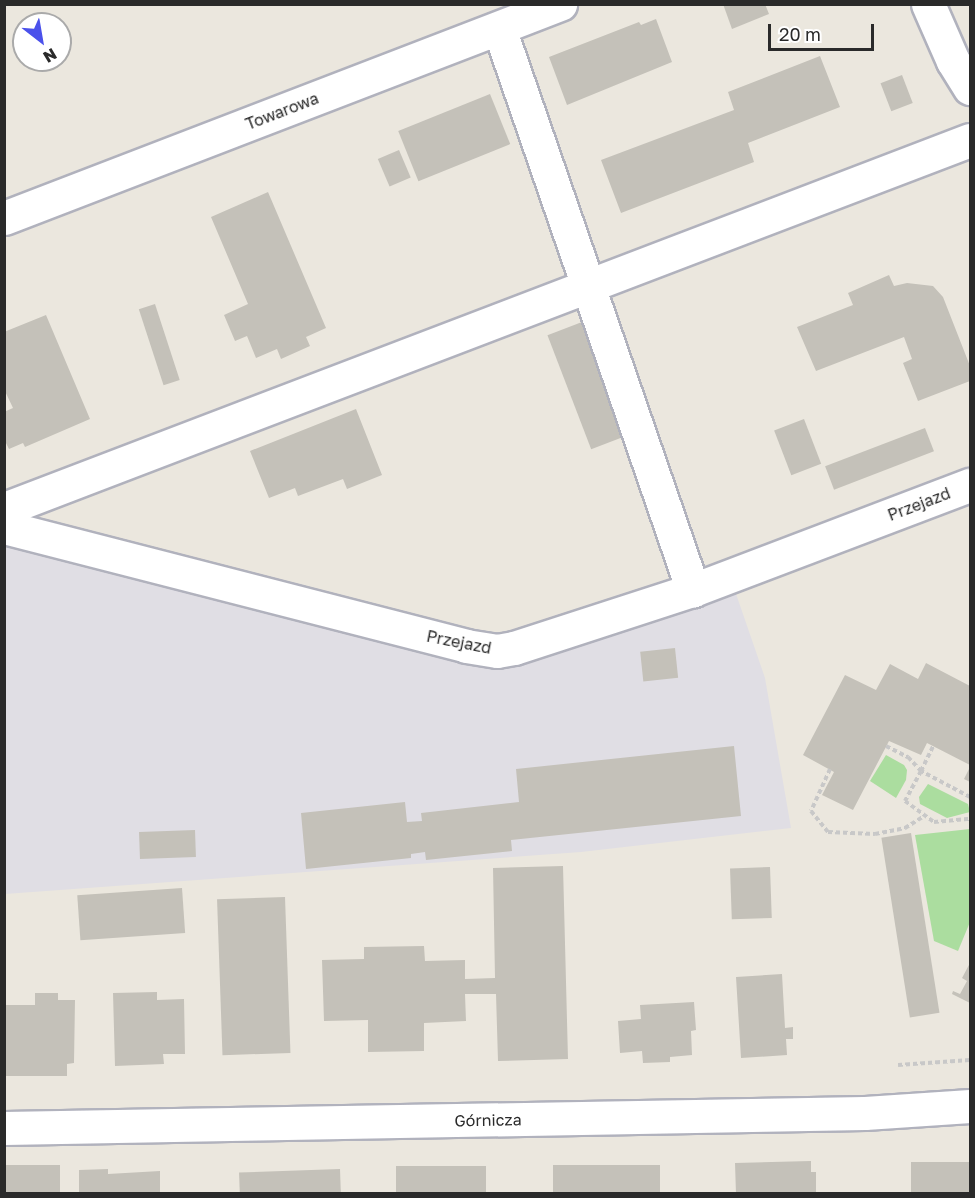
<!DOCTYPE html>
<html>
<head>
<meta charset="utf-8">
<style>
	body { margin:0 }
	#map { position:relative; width:975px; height:1198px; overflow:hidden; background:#ebe7de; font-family:"Golos Text",sans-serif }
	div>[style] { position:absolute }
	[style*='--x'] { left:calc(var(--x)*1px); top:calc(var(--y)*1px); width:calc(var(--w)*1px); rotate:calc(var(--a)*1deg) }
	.industrial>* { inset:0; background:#e0dee4 }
	.green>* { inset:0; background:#abdd9f }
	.building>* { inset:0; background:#c4c1b9; transform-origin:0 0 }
	.path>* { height:4px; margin-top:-2px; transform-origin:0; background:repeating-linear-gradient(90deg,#c8c8c8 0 4.5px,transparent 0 7.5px) }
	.roads { filter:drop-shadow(2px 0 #b1b2bd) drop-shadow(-2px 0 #b1b2bd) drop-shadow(0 2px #b1b2bd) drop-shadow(0 -2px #b1b2bd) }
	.minor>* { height:33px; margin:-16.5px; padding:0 16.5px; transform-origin:16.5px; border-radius:16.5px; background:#fff }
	span { translate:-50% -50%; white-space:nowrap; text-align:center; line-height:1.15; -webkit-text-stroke:4.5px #fff; paint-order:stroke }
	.street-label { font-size:16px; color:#2a2a2a }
	.frame { position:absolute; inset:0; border:6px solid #2a2a2a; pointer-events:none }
	.north { position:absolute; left:12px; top:12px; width:60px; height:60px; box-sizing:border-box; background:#fff; border:2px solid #aaa; border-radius:50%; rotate:149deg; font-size:16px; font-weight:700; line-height:24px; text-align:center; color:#2a2a2a }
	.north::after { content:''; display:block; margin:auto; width:21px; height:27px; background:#4b51eb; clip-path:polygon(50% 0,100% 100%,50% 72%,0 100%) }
	.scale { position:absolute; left:768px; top:24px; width:106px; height:27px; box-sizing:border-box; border:3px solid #2a2a2a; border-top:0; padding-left:8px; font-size:18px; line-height:21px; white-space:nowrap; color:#2a2a2a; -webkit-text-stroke:4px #fff; paint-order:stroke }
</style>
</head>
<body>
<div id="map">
	<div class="industrial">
		<div style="clip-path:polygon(4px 541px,466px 657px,734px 588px,765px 678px,791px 828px,581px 852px,5px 894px)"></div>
	</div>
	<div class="green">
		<div style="clip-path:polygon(886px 755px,904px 765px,907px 770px,906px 780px,896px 798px,870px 781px)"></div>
		<div style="clip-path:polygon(928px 784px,968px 804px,970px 812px,947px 818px,920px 804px,919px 797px)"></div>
		<div style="clip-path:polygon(970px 829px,970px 922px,958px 951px,934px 941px,915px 835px)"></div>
	</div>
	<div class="building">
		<div style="clip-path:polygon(723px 4px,765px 4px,769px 14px,732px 29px)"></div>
		<div style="clip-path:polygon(656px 19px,672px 62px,567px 105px,549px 57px,639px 22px,641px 25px)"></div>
		<div style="clip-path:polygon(820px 56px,840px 107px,748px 143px,754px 162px,621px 213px,601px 160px,734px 110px,728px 92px)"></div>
		<div style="left:902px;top:75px;width:30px;height:23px;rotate:69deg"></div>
		<div style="left:490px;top:94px;width:54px;height:99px;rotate:68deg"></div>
		<div style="left:399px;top:150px;width:30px;height:23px;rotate:67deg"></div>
		<div style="clip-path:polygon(268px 192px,326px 328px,306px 337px,310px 346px,281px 359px,277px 349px,256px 358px,247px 336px,235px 341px,224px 315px,248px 304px,211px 217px)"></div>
		<div style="clip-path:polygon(889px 275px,894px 286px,907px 283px,933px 286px,943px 297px,970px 366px,970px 381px,918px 401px,903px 363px,912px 359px,904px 337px,816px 371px,797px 327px,853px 305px,848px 293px)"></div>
		<div style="left:155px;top:304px;width:80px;height:17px;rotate:72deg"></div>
		<div style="clip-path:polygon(46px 315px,90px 419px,25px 447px,23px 443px,9px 449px,4px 439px,4px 412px,13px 408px,4px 389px,4px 332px)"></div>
		<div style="left:582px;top:322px;width:122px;height:37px;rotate:69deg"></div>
		<div style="clip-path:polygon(356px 409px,382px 475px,347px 489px,343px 479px,298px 496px,295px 488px,269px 498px,250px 451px)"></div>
		<div style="left:804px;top:419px;width:48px;height:32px;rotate:69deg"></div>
		<div style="left:925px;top:428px;width:25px;height:107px;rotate:69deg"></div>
		<div style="left:675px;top:648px;width:30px;height:35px;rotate:84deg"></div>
		<div style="clip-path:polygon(926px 663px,970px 686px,970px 765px,927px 743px,921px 755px,889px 741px,853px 810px,822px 795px,834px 772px,803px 755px,845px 675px,876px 690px,890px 664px,918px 679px)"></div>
		<div style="clip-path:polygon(734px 746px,741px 816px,511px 840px,512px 851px,426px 860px,425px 852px,411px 854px,411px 858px,306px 869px,301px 813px,405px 802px,407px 822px,422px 821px,421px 813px,519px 802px,516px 769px)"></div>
		<div style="clip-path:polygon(970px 767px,970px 782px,964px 779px)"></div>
		<div style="left:195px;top:830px;width:27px;height:56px;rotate:88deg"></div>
		<div style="left:911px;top:833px;width:182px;height:30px;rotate:81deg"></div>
		<div style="clip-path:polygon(563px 866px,568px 1059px,498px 1061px,496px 994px,465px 994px,466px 1021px,424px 1023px,424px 1051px,368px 1052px,368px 1020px,324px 1021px,322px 960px,364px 959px,364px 947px,424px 946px,425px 961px,465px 960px,465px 979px,495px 978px,493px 868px)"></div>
		<div style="left:770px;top:867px;width:51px;height:40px;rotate:88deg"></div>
		<div style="left:182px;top:888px;width:45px;height:105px;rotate:86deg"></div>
		<div style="left:285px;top:897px;width:156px;height:68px;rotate:88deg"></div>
		<div style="clip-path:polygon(970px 963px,970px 1003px,952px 994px,953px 991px,960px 994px,967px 981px,962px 978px)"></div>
		<div style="clip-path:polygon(782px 974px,785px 1028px,793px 1027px,793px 1039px,786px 1039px,787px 1055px,741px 1058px,736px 977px)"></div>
		<div style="clip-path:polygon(157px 992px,157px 1000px,184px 999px,185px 1054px,163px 1054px,164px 1064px,115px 1066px,113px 993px)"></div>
		<div style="clip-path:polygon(35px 993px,58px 993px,58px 1000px,75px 1000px,74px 1063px,67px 1064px,67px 1076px,4px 1076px,4px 1005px,35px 1005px)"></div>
		<div style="clip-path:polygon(694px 1002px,696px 1030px,691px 1031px,692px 1055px,670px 1057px,670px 1062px,643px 1063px,642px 1051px,620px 1053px,618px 1021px,641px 1019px,640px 1005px)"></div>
		<div style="clip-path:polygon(811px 1161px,811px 1172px,816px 1172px,816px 1194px,736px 1194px,735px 1163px)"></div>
		<div style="left:970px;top:1162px;width:32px;height:59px;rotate:90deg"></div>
		<div style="left:60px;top:1165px;width:29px;height:56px;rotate:90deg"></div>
		<div style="left:660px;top:1165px;width:29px;height:107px;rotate:90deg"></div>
		<div style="left:486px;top:1166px;width:28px;height:90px;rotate:90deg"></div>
		<div style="clip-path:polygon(108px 1169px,108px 1174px,160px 1171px,160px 1194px,79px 1194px,79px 1170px)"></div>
		<div style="left:340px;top:1169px;width:25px;height:101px;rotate:88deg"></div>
	</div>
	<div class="path">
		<div style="--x:886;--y:746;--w:25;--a:27"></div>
		<div style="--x:908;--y:757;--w:19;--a:47"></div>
		<div style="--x:921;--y:771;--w:28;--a:-64"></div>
		<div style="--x:830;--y:769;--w:46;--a:114.3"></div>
		<div style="--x:811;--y:811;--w:27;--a:51"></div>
		<div style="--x:828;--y:832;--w:47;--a:2.4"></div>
		<div style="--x:875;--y:834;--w:31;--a:-11"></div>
		<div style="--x:905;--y:828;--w:22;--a:-32"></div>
		<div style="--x:970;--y:797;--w:55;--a:-152"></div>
		<div style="--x:921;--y:771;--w:34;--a:118"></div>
		<div style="--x:905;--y:801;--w:36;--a:36"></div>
		<div style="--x:934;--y:822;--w:36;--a:-5"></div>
		<div style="--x:898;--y:1065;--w:72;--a:-4"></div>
	</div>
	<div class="roads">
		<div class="minor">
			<div style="--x:928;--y:4;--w:62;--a:66.3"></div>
			<div style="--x:953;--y:61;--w:32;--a:58"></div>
			<div style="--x:499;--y:28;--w:595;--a:70.96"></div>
			<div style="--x:4;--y:218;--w:596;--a:-21.05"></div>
			<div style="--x:4;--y:509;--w:1034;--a:-20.91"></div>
			<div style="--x:4;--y:527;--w:477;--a:14.4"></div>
			<div style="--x:466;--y:646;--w:31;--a:9"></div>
			<div style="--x:497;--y:651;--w:17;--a:-10"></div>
			<div style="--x:514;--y:648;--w:188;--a:-18"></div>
			<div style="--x:693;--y:590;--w:296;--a:-20.8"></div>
			<div style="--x:4;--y:1128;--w:861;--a:-1"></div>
			<div style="--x:865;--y:1113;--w:105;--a:-3.8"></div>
		</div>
	</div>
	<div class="street-label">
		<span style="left:282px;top:111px;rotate:-21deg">Towarowa</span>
		<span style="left:919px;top:504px;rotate:-21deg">Przejazd</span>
		<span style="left:459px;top:642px;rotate:11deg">Przejazd</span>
		<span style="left:488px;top:1120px;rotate:-1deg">Górnicza</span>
	</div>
	<div class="frame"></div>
	<div class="north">N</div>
	<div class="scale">20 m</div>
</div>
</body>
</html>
